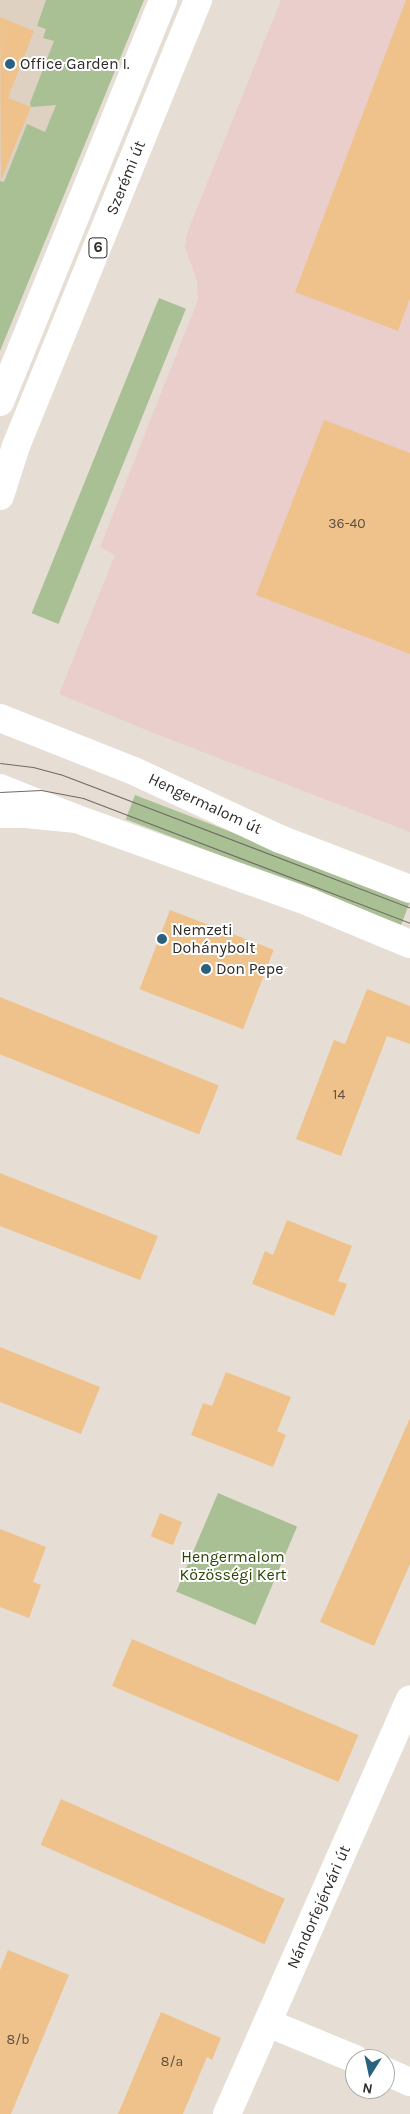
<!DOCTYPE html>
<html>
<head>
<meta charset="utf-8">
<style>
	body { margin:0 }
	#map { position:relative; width:410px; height:2114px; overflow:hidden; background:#e6ded4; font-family:Karla,sans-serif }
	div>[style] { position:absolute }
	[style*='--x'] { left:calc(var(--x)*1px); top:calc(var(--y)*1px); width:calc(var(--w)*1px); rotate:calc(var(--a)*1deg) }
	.built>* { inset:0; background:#dfd1c2 }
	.industrial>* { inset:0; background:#e9cecb }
	.green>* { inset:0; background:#a9bf94; transform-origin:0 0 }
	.building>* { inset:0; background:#efc28c; transform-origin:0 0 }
	.street>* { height:28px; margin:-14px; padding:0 14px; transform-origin:14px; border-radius:14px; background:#fff }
	.secondary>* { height:28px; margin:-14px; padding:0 14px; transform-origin:14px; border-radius:14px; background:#fff }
	.primary>* { height:28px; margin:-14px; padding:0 14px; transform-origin:14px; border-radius:14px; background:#fff }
	.tram>* { height:1px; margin:-0.5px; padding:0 0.5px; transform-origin:0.5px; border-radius:0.5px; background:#6f6a64 }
	.dots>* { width:14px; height:14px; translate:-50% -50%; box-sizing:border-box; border:2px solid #fff; border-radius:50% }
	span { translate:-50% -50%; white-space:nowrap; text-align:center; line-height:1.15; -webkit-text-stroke:4px #fff; paint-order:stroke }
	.number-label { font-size:14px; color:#5e5040 }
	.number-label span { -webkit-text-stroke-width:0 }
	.shield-label span { padding:1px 4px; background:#fff; border:1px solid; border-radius:4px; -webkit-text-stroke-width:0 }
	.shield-label { font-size:15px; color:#2d2a27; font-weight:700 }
	.poi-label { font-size:16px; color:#2d2a27 }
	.left { translate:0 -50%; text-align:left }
	.street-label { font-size:16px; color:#2d2a27 }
	.park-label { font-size:16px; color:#2b4504 }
	.north { position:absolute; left:345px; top:2049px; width:50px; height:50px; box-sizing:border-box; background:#fff; border:1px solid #abaaa9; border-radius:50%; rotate:190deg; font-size:14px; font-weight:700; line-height:20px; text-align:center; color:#2d2a27 }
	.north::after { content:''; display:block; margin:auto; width:18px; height:22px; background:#2a617c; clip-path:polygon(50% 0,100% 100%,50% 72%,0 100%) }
</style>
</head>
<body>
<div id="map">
	<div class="built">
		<div style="clip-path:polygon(0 0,97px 0,0 247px)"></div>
	</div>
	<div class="industrial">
		<div style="clip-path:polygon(281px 0,410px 0,410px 832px,151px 732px,59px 694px,115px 555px,100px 547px,198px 300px,197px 281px,185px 247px,187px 233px)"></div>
	</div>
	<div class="green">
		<div style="clip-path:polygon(46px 0,144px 0,0 351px,0 181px,4px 182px,27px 124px,45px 132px,56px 105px,31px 107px,30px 103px,54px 41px,43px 38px,46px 29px,37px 26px)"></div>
		<div style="left:159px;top:298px;width:29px;height:340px;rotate:22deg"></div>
		<div style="left:135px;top:795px;width:295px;height:26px;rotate:21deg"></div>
		<div style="left:218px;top:1493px;width:86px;height:107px;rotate:23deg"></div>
	</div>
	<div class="building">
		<div style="clip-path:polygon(406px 0,410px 0,410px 298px,398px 331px,295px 292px)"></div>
		<div style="clip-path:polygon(0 17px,34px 31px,8px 98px,31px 107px,1px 180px)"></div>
		<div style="clip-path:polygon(324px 420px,410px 453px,410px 654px,256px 595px)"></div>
		<div style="left:170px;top:910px;width:111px;height:85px;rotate:21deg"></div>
		<div style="clip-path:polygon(367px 989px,410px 1006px,410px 1044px,387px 1036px,341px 1156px,296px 1139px,334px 1040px,345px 1044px)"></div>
		<div style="left:0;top:997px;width:236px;height:53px;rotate:22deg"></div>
		<div style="clip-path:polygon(0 1173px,158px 1236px,140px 1280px,0 1226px)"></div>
		<div style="clip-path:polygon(287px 1220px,352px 1246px,338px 1281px,347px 1284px,334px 1316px,252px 1284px,265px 1251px,273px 1255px)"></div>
		<div style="clip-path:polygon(0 1347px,100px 1387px,81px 1434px,0 1402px)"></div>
		<div style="clip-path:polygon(226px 1372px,291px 1397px,277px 1431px,286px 1435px,273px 1467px,191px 1435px,203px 1403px,212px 1406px)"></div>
		<div style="clip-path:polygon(410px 1418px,410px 1564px,374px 1646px,320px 1622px)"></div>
		<div style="left:160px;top:1513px;width:24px;height:25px;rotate:22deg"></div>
		<div style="clip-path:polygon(0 1529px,46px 1547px,33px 1582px,41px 1585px,29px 1618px,0 1607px)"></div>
		<div style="left:132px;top:1639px;width:246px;height:51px;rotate:23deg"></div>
		<div style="left:61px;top:1799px;width:245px;height:50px;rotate:24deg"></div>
		<div style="clip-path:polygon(8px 1950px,69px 1975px,11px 2114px,0 2114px,0 1970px)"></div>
		<div style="clip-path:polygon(161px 2012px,221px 2038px,212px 2060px,207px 2057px,183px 2114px,118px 2114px)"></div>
	</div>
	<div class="street">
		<div style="--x:268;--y:2023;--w:94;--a:22.5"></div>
		<div style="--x:385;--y:2071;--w:27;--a:24"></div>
		<div style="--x:227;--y:2114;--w:453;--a:-66.2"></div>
	</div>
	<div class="secondary">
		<div style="--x:0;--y:718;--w:144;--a:21.6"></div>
		<div style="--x:134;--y:771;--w:161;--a:25"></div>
		<div style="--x:280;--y:839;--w:139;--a:21"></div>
		<div style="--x:0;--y:788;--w:83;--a:21.9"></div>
		<div style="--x:77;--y:819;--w:249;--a:19.7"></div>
		<div style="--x:311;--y:903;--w:107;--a:22.5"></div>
	</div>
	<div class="primary">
		<div style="--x:0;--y:402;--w:434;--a:-67.9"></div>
		<div style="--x:0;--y:496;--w:52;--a:-72.3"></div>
		<div style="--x:16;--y:446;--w:482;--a:-67.8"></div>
		<div style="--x:0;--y:814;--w:26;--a:0"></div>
		<div style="--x:26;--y:814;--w:51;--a:5.6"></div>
	</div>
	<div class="tram">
		<div style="--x:0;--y:763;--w:33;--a:7"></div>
		<div style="--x:33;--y:767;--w:28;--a:15"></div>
		<div style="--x:60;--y:774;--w:375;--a:20.9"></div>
		<div style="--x:0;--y:792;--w:41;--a:-2.8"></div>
		<div style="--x:41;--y:790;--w:43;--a:10.8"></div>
		<div style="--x:83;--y:798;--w:350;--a:20.9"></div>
	</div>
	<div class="dots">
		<div style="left:10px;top:64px;background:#2a617c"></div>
		<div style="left:162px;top:939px;background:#2a617c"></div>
		<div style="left:206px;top:969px;background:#2a617c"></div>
	</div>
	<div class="number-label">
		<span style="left:347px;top:524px">36-40</span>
		<span style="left:339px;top:1095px">14</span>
		<span style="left:18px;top:2040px">8/b</span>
		<span style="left:172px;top:2062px">8/a</span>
	</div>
	<div class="shield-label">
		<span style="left:98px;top:248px">6</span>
	</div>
	<div class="poi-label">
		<span class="left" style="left:20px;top:64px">Office Garden I.</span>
		<span class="left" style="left:172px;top:939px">Nemzeti<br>Dohánybolt</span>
		<span class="left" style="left:216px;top:969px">Don Pepe</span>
	</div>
	<div class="street-label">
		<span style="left:126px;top:178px;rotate:-68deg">Szerémi út</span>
		<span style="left:205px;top:804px;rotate:25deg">Hengermalom út</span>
		<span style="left:319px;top:1907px;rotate:-66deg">Nándorfejérvári út</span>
	</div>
	<div class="park-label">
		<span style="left:233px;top:1566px">Hengermalom<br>Közösségi Kert</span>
	</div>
	<div class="north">N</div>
</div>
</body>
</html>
